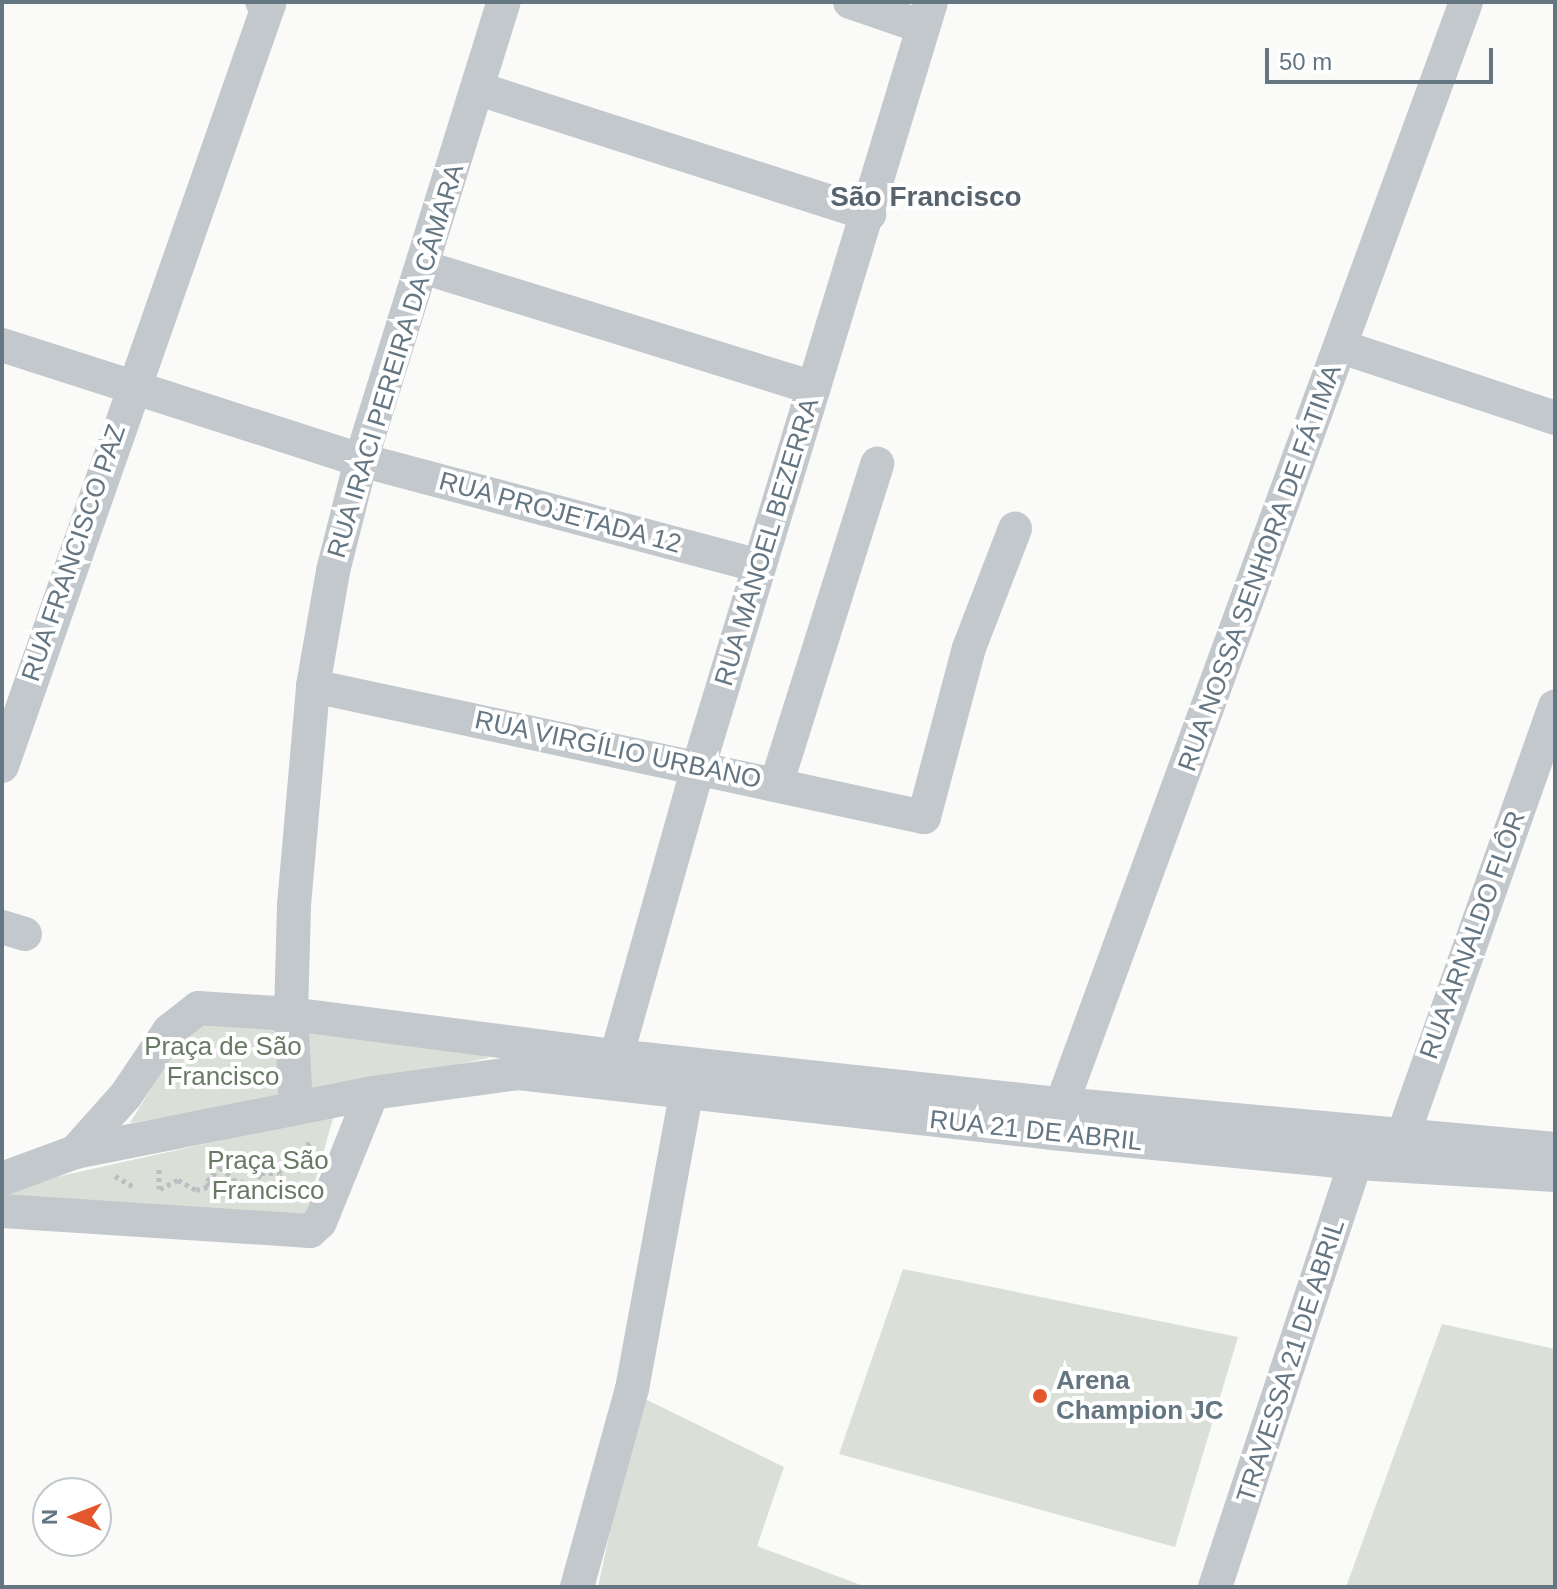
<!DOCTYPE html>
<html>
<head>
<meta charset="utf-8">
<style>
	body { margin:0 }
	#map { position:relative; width:1557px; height:1589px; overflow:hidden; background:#fafaf8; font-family:Helvetica,sans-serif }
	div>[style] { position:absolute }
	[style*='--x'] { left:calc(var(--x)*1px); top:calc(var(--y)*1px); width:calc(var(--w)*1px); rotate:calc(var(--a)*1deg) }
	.green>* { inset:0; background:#dadfd7 }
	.path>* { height:5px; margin-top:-2.5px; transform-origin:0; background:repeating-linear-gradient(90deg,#bbbfc2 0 4px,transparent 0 8px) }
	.minor>* { height:34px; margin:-17px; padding:0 17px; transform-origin:17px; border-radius:17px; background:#c3c8cc }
	.dots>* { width:22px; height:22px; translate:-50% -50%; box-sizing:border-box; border:4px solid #fff; border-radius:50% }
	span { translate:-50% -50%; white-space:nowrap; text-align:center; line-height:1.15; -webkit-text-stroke:8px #fff; paint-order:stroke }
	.street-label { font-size:26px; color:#657683 }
	.park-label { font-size:26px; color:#687a64 }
	.poi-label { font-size:26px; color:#657683; font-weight:700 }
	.left { translate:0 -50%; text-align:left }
	.neighbourhood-label { font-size:28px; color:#57646e; font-weight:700 }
	.frame { position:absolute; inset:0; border:4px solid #657683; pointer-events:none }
	.north { position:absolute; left:32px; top:1477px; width:80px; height:80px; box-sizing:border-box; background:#fff; border:2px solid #c1c8cd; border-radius:50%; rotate:270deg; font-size:22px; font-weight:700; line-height:32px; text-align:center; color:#657683 }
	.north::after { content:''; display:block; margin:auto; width:28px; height:36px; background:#e4572e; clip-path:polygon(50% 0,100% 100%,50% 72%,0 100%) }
	.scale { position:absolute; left:1265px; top:48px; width:228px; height:36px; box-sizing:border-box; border:4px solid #657683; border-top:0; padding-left:10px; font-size:24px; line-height:28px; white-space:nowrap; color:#657683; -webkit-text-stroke:6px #fff; paint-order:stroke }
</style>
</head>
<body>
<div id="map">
	<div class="green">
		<div style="clip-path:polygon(196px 1015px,279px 1022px,283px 1096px,130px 1123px)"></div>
		<div style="clip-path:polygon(306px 1024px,469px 1046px,489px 1058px,306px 1095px)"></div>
		<div style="clip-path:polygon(334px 1115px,303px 1223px,2px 1201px,2px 1189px)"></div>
		<div style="clip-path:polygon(903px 1269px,1238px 1337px,1175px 1547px,839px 1454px)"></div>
		<div style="clip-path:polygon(1442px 1324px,1555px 1349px,1555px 1587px,1346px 1587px)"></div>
		<div style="clip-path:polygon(639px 1396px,784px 1467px,757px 1546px,866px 1587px,598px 1587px)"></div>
	</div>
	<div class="path">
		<div style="--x:115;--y:1176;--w:22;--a:30"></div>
		<div style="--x:209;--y:1186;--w:5;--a:-112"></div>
		<div style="--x:207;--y:1181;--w:20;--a:-45"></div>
		<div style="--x:221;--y:1167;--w:18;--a:47"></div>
		<div style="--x:159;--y:1189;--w:22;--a:-90"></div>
		<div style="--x:160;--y:1189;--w:20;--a:-27"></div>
		<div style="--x:178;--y:1180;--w:21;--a:29"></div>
		<div style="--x:196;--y:1190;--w:15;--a:-16"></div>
		<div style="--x:221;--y:1192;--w:17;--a:-45"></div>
		<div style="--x:233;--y:1180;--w:22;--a:13"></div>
		<div style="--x:254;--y:1185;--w:14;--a:-60"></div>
		<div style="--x:261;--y:1173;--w:17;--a:0"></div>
		<div style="--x:294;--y:1199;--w:31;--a:-122"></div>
		<div style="--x:278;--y:1173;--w:45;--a:-44.1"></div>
	</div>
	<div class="minor">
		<div style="--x:850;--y:2;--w:77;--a:18.9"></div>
		<div style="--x:479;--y:89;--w:410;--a:17.8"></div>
		<div style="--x:423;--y:267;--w:409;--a:17.2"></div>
		<div style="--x:2;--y:345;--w:377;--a:17.8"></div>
		<div style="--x:361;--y:460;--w:412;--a:14.9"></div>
		<div style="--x:1342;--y:347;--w:225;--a:18.4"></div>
		<div style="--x:313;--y:686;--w:625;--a:12.1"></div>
		<div style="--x:924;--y:817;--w:175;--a:-75.1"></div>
		<div style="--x:969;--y:648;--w:128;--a:-68.9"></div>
		<div style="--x:2;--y:766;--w:807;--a:-70.69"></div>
		<div style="--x:269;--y:4;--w:7;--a:-164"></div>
		<div style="--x:776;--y:785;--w:337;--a:-72.5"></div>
		<div style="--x:2;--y:927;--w:24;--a:17"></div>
		<div style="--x:611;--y:1075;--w:322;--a:-74.2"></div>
		<div style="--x:699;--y:765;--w:797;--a:-73.09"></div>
		<div style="--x:296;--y:1108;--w:94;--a:-93"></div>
		<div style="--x:291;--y:1014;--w:109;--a:-88.4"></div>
		<div style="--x:294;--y:905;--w:220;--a:-85"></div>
		<div style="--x:313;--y:686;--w:117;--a:-80.1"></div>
		<div style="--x:333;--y:571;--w:114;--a:-75.8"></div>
		<div style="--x:361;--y:460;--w:480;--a:-72.7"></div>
		<div style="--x:1054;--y:1125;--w:1196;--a:-69.85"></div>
		<div style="--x:75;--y:1152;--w:76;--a:-48.2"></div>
		<div style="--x:126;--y:1095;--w:77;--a:-56.1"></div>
		<div style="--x:169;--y:1031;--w:37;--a:-38"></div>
		<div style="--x:198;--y:1008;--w:93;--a:3.7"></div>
		<div style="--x:291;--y:1014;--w:328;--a:7.4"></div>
		<div style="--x:616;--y:1056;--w:448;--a:6.2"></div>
		<div style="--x:1061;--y:1104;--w:496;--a:5.2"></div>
		<div style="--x:1395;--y:1158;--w:479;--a:-70.5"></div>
		<div style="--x:2;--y:1179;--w:78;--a:-20.3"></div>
		<div style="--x:75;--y:1152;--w:303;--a:-11.2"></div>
		<div style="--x:372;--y:1093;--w:147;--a:-7.8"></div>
		<div style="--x:518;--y:1073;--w:537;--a:6.41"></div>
		<div style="--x:1052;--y:1133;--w:306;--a:5.6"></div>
		<div style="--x:1357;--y:1163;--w:198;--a:3.5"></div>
		<div style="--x:2;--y:1211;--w:309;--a:3.7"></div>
		<div style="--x:310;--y:1231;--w:13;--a:-42"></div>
		<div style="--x:320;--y:1222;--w:139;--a:-68"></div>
		<div style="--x:577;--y:1587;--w:205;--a:-74.5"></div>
		<div style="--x:632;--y:1389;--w:300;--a:-79.6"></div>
		<div style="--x:1215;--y:1587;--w:468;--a:-71.7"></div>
	</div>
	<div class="dots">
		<div style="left:1040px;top:1396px;background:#e4572e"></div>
	</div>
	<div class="street-label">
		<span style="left:396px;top:361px;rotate:-73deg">RUA IRACI PEREIRA DA CÂMARA</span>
		<span style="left:560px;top:513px;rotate:15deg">RUA PROJETADA 12</span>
		<span style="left:767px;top:542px;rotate:-73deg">RUA MANOEL BEZERRA</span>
		<span style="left:74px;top:553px;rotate:-71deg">RUA FRANCISCO PAZ</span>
		<span style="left:1260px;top:568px;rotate:-70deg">RUA NOSSA SENHORA DE FÁTIMA</span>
		<span style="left:618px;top:750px;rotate:12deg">RUA VIRGÍLIO URBANO</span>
		<span style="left:1473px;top:935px;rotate:-70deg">RUA ARNALDO FLÔR</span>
		<span style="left:1036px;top:1131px;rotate:6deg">RUA 21 DE ABRIL</span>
		<span style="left:1291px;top:1361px;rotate:-72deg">TRAVESSA 21 DE ABRIL</span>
	</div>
	<div class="park-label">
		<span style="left:223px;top:1062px">Praça de São<br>Francisco</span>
		<span style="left:268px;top:1176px">Praça São<br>Francisco</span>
	</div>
	<div class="poi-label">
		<span class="left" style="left:1056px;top:1396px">Arena<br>Champion JC</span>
	</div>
	<div class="neighbourhood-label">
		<span style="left:926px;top:197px">São Francisco</span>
	</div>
	<div class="frame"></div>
	<div class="north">N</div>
	<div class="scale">50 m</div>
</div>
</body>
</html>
